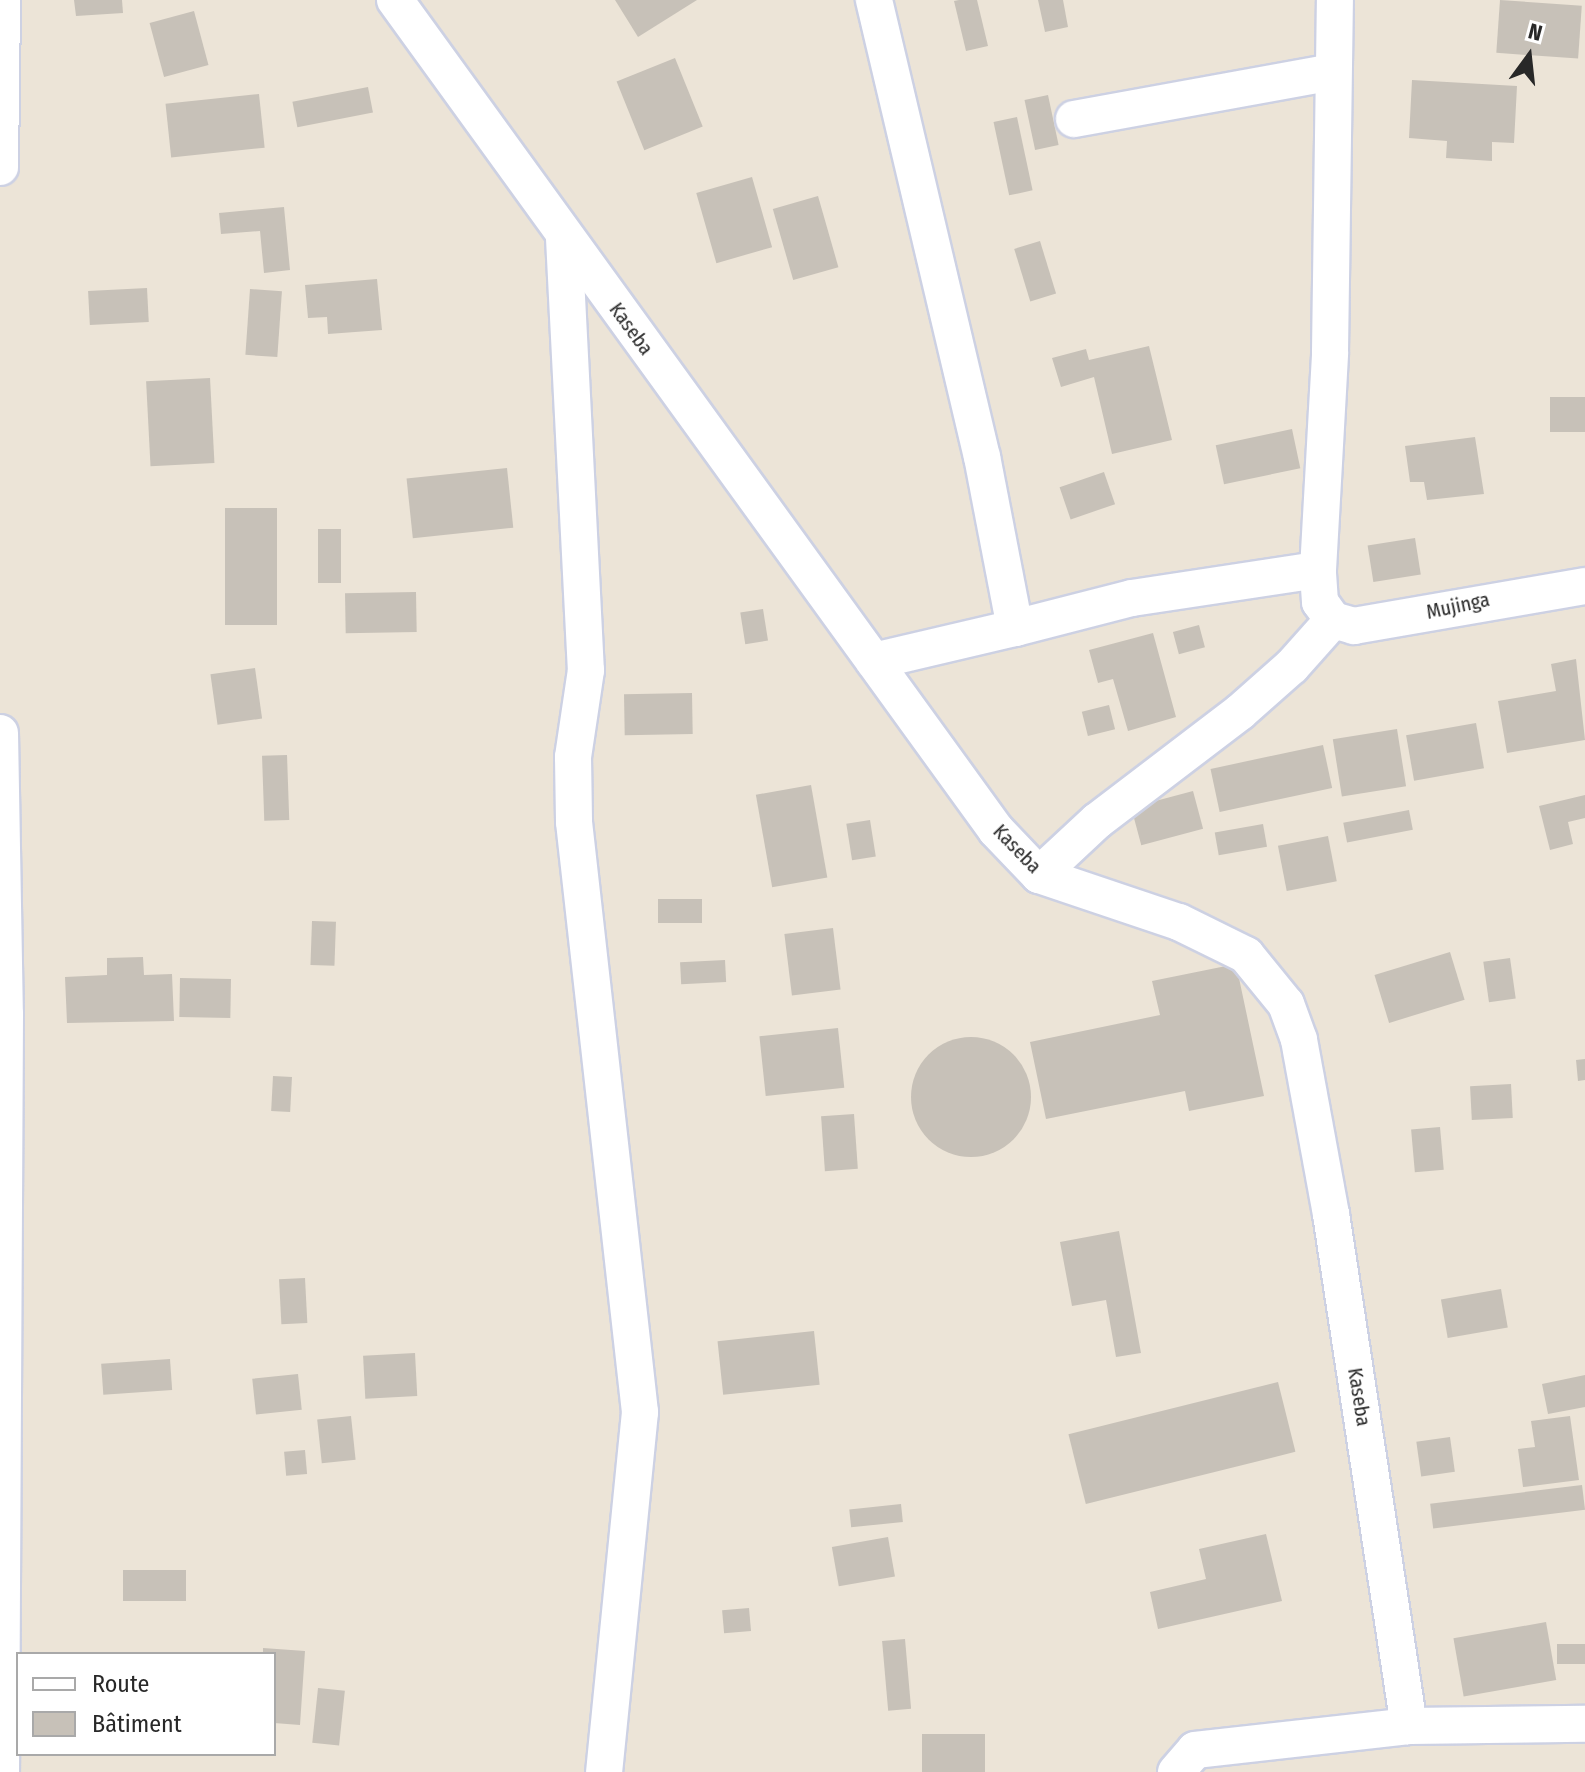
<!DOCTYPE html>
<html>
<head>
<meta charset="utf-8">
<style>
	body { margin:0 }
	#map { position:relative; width:1585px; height:1772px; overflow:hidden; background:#ece4d7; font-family:"Fira Sans Condensed",sans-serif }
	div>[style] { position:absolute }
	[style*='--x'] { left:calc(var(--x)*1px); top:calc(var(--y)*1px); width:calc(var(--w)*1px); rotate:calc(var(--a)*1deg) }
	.building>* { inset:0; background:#c7c1b8; transform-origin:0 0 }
	.round { border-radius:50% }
	.roads { filter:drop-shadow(2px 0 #cdd1e3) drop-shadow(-2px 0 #cdd1e3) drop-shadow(0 2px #cdd1e3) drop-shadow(0 -2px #cdd1e3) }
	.minor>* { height:36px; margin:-18px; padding:0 18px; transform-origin:18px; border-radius:18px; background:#fff }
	span { translate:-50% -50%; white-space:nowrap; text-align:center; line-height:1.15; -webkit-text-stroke:7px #fff; paint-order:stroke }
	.street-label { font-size:20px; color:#282828 }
	.legend { position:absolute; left:16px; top:1652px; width:260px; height:104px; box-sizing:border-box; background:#fff; border:2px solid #a9a9a9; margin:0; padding:10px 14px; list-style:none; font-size:24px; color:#282828 }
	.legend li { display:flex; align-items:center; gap:16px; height:40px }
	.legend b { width:40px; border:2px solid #a9a9a9 }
	.north { position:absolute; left:1489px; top:16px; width:80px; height:80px; -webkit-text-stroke:6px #fff; paint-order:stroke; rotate:15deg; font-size:22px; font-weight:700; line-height:32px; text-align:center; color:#282828 }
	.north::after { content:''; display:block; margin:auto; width:28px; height:36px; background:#282828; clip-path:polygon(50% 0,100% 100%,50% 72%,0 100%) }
</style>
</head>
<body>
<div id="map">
	<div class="building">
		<div style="clip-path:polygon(74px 0,122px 0,123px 13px,76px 16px)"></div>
		<div style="clip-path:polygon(615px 0,697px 0,638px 37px)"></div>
		<div style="clip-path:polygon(959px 0,977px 0,988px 46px,966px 51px,954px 1px)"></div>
		<div style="clip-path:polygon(1038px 0,1063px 0,1068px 27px,1045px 32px)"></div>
		<div style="left:1500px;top:0;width:82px;height:53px;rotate:4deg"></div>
		<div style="left:194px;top:11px;width:56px;height:46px;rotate:75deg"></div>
		<div style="left:675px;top:58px;width:74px;height:63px;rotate:68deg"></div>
		<div style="clip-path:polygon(1412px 80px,1517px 86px,1514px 143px,1492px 142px,1492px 161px,1446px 158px,1447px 141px,1409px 138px)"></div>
		<div style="left:368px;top:87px;width:26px;height:77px;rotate:79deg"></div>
		<div style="left:259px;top:94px;width:54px;height:94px;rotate:84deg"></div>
		<div style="left:1048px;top:95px;width:51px;height:24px;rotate:78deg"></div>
		<div style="left:1017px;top:117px;width:75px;height:24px;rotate:78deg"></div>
		<div style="left:752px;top:177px;width:73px;height:58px;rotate:74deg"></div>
		<div style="left:818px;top:196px;width:74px;height:47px;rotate:74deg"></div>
		<div style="clip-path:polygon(284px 207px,290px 270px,264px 273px,260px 231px,221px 234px,219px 213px)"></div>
		<div style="left:1040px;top:241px;width:55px;height:27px;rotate:73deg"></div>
		<div style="clip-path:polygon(377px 279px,382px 330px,328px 334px,327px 317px,308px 318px,305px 285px)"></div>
		<div style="left:147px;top:288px;width:34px;height:59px;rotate:87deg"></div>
		<div style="left:250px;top:289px;width:32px;height:66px;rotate:4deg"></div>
		<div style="clip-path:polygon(1149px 346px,1172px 440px,1112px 454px,1094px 377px,1061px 387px,1052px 358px,1086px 349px,1089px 360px)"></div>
		<div style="left:210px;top:378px;width:85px;height:64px;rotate:87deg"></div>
		<div style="left:1550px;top:397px;width:35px;height:35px"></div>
		<div style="left:1292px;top:429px;width:40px;height:78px;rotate:78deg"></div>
		<div style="clip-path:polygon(1475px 437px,1484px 494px,1427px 500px,1424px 482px,1410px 482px,1405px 446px)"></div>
		<div style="left:507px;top:468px;width:60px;height:101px;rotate:84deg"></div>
		<div style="left:1104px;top:472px;width:34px;height:47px;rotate:71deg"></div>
		<div style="left:225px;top:508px;width:52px;height:117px"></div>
		<div style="left:318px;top:529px;width:23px;height:54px"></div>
		<div style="left:1415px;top:538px;width:37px;height:48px;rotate:81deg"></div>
		<div style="left:416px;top:592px;width:40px;height:71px;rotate:89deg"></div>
		<div style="left:763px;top:609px;width:32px;height:23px;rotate:81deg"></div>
		<div style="left:1199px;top:625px;width:23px;height:27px;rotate:75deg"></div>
		<div style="clip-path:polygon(1153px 633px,1176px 717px,1128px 731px,1113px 679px,1098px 683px,1089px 650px)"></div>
		<div style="clip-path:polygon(1576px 659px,1585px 740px,1507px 753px,1498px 701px,1556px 691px,1551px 664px)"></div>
		<div style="left:255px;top:668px;width:51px;height:45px;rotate:82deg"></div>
		<div style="left:692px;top:693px;width:41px;height:68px;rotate:89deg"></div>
		<div style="left:1109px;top:705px;width:25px;height:28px;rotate:76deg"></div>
		<div style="left:1476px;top:723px;width:46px;height:71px;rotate:80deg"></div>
		<div style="left:1397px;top:729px;width:58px;height:65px;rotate:81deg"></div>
		<div style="left:1323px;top:745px;width:44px;height:115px;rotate:78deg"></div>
		<div style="left:287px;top:755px;width:65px;height:25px;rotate:88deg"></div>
		<div style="left:811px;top:785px;width:94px;height:56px;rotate:80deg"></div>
		<div style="left:1193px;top:791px;width:39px;height:64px;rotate:75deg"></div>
		<div style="clip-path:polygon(1585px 795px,1585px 818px,1568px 822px,1573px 844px,1550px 850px,1539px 806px)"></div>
		<div style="left:1409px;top:810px;width:20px;height:67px;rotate:79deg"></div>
		<div style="left:870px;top:820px;width:37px;height:24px;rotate:81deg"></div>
		<div style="left:1263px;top:824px;width:23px;height:49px;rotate:80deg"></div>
		<div style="left:1328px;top:836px;width:46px;height:51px;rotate:79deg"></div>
		<div style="left:658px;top:899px;width:44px;height:24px"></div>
		<div style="left:312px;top:921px;width:24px;height:44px;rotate:2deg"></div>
		<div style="left:833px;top:928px;width:62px;height:49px;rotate:83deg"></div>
		<div style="left:1450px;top:952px;width:50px;height:79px;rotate:73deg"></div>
		<div style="clip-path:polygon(143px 957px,144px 975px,172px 974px,174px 1021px,67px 1023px,65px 977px,107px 975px,107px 958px)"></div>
		<div style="left:1510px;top:958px;width:41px;height:27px;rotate:82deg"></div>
		<div style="left:725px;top:960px;width:22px;height:45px;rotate:87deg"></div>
		<div style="clip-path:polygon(1236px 964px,1264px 1096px,1189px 1111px,1185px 1091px,1046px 1119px,1030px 1042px,1160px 1015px,1152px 981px)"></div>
		<div style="left:180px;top:978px;width:51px;height:39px;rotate:1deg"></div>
		<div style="left:838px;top:1028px;width:60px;height:79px;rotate:84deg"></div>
		<div class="round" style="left:911px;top:1037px;width:120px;height:120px"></div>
		<div style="clip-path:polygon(1585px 1059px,1585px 1080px,1578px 1081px,1576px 1060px)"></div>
		<div style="left:273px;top:1076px;width:19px;height:35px;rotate:3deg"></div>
		<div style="left:1511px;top:1084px;width:34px;height:41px;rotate:87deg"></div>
		<div style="left:854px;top:1114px;width:55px;height:33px;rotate:86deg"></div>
		<div style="left:1440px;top:1127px;width:43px;height:29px;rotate:85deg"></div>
		<div style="clip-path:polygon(1119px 1231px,1141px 1353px,1116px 1357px,1106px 1300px,1072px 1306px,1060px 1242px)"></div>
		<div style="left:305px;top:1278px;width:45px;height:26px;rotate:87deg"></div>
		<div style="left:1501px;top:1289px;width:39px;height:61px;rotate:80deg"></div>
		<div style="left:814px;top:1331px;width:54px;height:97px;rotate:84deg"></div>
		<div style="left:415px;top:1353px;width:43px;height:52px;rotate:87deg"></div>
		<div style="left:170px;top:1359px;width:31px;height:69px;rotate:86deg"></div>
		<div style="left:298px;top:1374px;width:36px;height:46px;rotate:84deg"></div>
		<div style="clip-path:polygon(1585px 1375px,1585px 1407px,1548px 1414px,1542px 1384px)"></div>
		<div style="left:1278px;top:1382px;width:72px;height:216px;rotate:76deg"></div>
		<div style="left:351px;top:1416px;width:44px;height:34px;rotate:84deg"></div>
		<div style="clip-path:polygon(1570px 1416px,1579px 1480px,1523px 1487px,1518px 1449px,1535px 1447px,1531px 1421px)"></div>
		<div style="left:1450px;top:1437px;width:35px;height:34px;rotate:82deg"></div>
		<div style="left:305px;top:1450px;width:24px;height:21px;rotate:85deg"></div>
		<div style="left:1582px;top:1485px;width:25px;height:153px;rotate:83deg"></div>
		<div style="left:901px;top:1504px;width:18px;height:52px;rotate:84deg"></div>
		<div style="clip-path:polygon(1266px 1534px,1282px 1601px,1158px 1629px,1150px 1592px,1206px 1579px,1199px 1549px)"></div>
		<div style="left:888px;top:1537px;width:40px;height:57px;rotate:80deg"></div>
		<div style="left:186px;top:1570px;width:31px;height:63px;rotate:90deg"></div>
		<div style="left:749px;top:1608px;width:23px;height:27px;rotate:85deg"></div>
		<div style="left:1546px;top:1622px;width:59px;height:94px;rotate:80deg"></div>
		<div style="left:905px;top:1639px;width:70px;height:23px;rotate:85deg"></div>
		<div style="left:1585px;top:1644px;width:20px;height:28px;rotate:90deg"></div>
		<div style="clip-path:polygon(263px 1648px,305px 1651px,300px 1725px,274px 1723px,274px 1654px,263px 1654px)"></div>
		<div style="left:318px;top:1688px;width:27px;height:55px;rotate:6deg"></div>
		<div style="left:922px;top:1734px;width:63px;height:38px"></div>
	</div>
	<div class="roads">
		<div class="minor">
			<div style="--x:395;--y:0;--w:1025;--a:54.09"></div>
			<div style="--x:996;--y:830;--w:62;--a:46.3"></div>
			<div style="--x:1039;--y:875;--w:148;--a:18.6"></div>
			<div style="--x:1179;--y:922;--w:75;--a:26.2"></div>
			<div style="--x:1246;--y:955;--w:63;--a:50.8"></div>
			<div style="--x:1286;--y:1004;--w:38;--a:70"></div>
			<div style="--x:1299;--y:1040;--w:177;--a:79.6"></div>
			<div style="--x:1331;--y:1214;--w:518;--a:81.34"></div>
			<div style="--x:1074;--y:119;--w:262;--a:-10.3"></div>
			<div style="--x:0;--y:167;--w:167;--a:-89.3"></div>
			<div style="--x:564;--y:238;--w:433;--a:87.1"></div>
			<div style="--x:586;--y:670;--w:88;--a:98.5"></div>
			<div style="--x:573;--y:757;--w:65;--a:89.1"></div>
			<div style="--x:574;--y:822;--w:594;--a:83.62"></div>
			<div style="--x:640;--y:1412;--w:362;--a:95.7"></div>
			<div style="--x:1333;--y:620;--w:22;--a:-126"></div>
			<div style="--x:1320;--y:602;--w:32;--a:-94"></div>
			<div style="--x:1318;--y:570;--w:218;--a:-86.8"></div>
			<div style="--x:1330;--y:352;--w:352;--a:-89.2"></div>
			<div style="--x:1333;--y:620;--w:22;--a:16"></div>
			<div style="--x:1354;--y:626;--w:234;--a:-9.8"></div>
			<div style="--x:1015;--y:628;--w:121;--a:-14.4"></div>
			<div style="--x:1132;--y:598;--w:188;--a:-8.6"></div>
			<div style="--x:874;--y:661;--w:145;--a:-13.2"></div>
			<div style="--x:1015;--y:628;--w:174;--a:-100.9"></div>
			<div style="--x:982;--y:457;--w:470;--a:-103.3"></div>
			<div style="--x:0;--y:733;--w:281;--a:89"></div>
			<div style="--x:5;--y:1014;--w:758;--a:90.3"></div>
			<div style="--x:1039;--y:875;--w:79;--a:-43"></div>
			<div style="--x:1097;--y:821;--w:180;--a:-37.3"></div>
			<div style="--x:1240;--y:712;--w:69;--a:-41.5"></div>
			<div style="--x:1292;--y:666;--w:62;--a:-48.3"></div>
			<div style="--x:1176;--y:1772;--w:29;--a:-49"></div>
			<div style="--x:1195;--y:1750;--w:215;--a:-6.4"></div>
			<div style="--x:1409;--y:1726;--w:176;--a:-0.7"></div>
		</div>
	</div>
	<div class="street-label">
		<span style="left:631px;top:329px;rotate:54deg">Kaseba</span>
		<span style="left:1458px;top:606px;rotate:-12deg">Mujinga</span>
		<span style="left:1017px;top:849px;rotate:46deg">Kaseba</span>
		<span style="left:1359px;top:1397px;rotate:81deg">Kaseba</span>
	</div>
	<ul class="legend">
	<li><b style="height:10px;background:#fff"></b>Route</li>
	<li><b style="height:22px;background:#c7c1b8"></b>Bâtiment</li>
	</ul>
	<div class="north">N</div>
</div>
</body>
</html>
